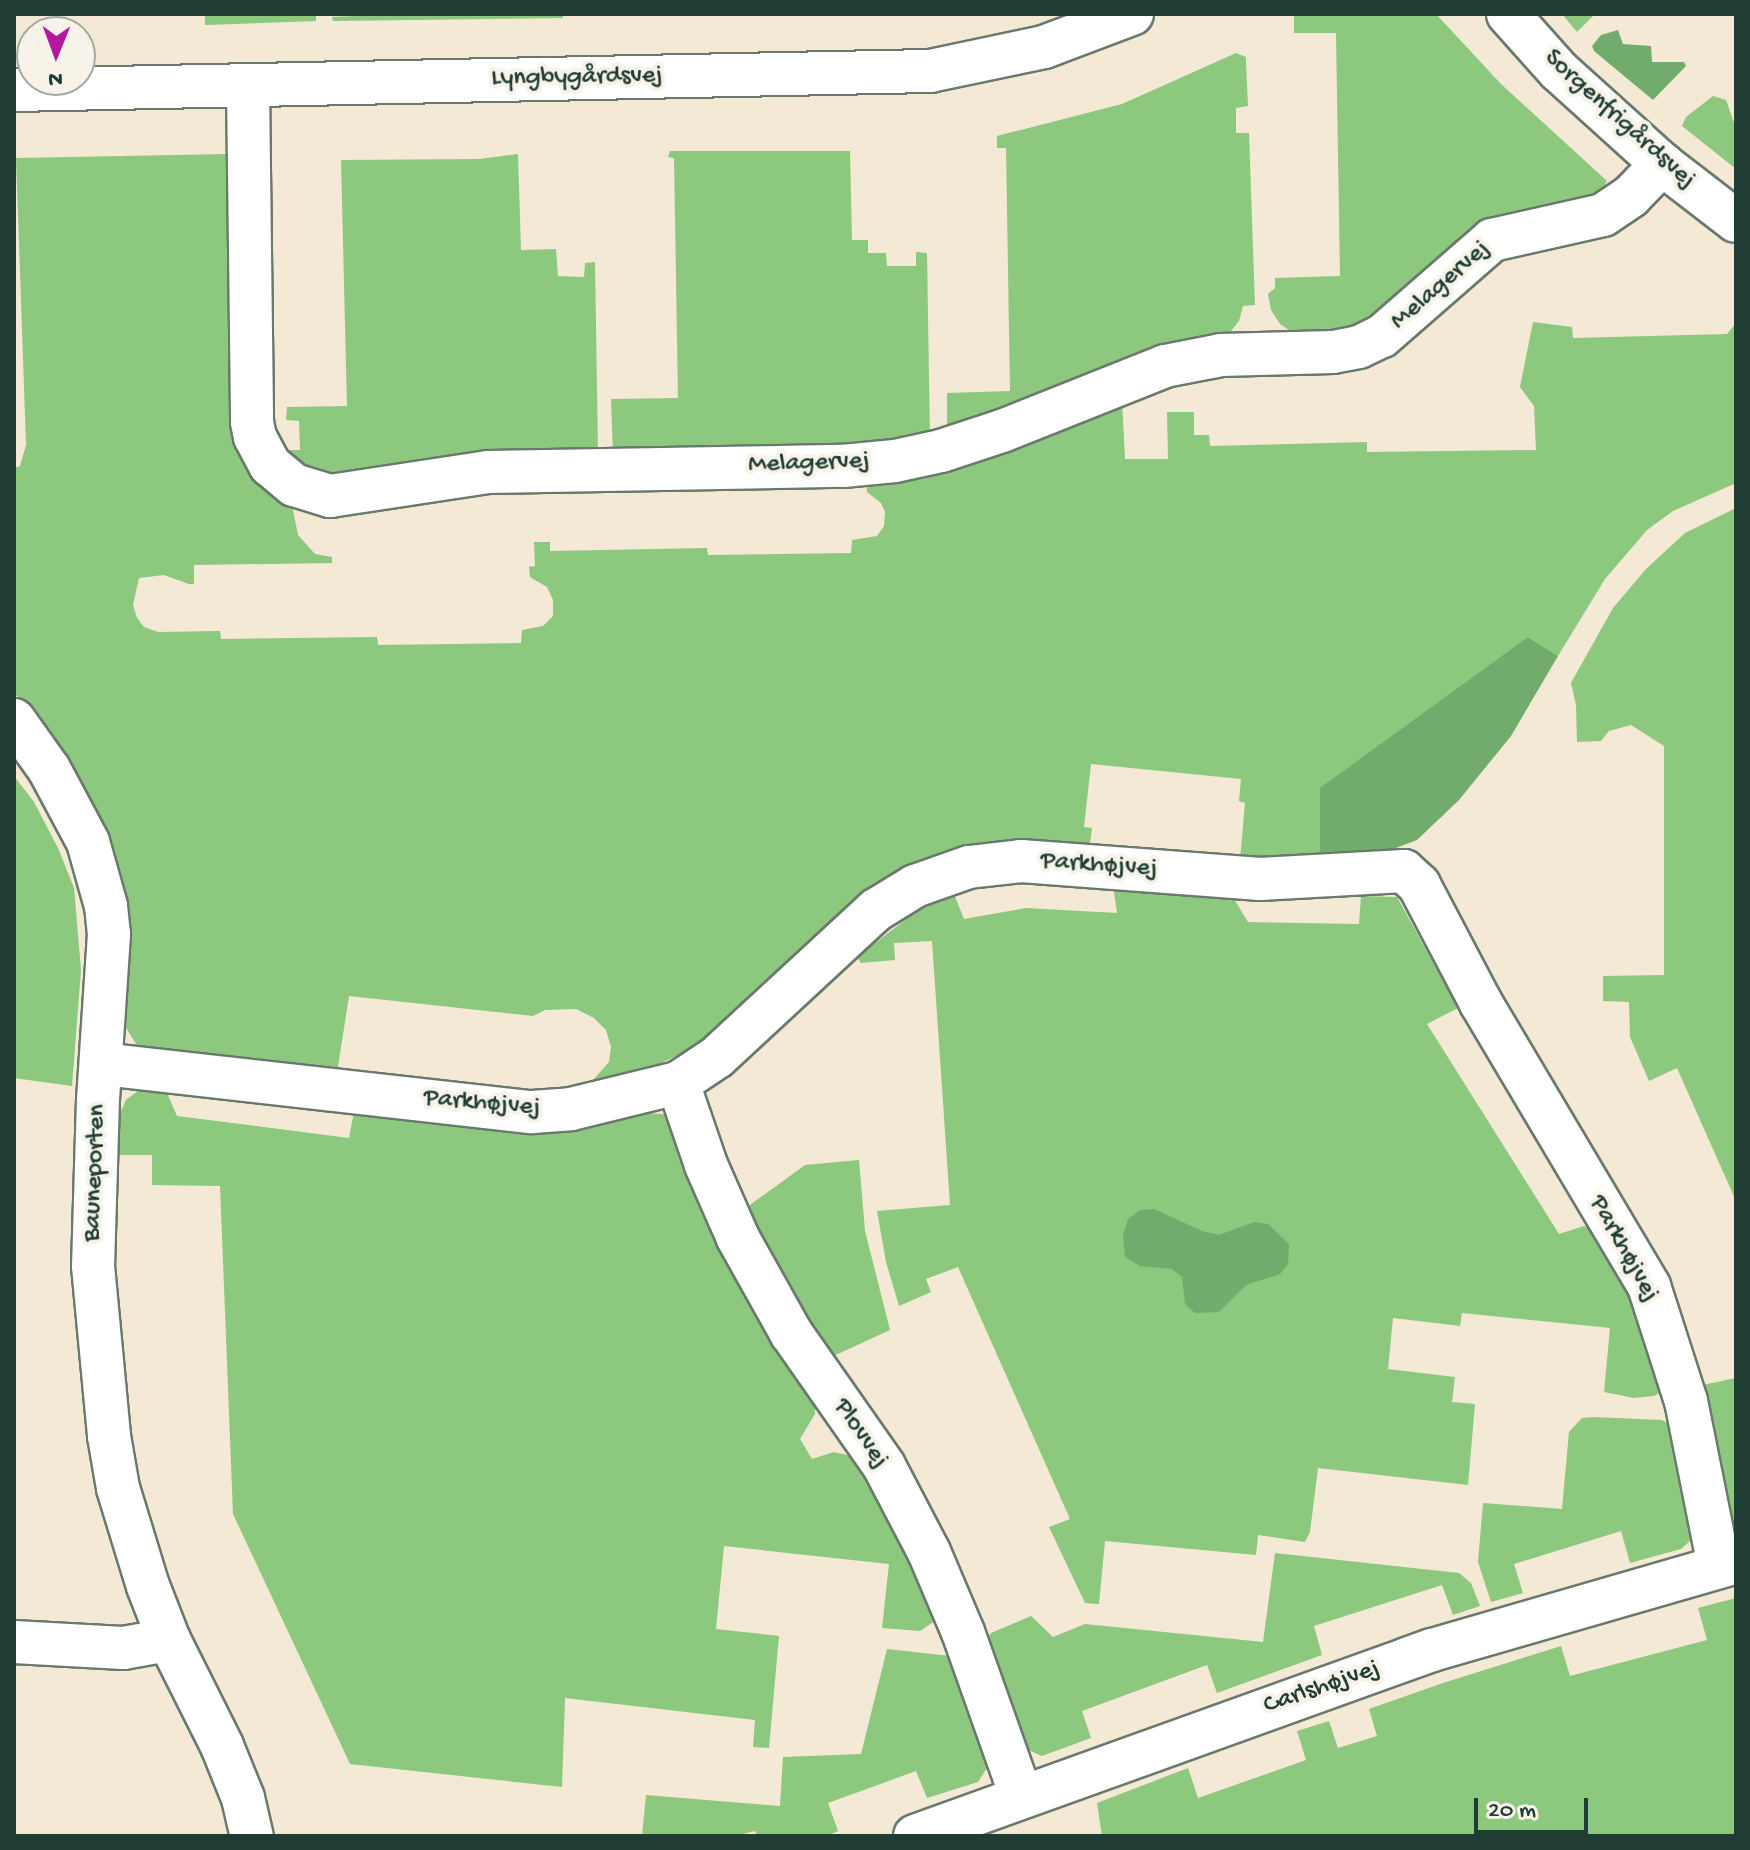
<!DOCTYPE html>
<html>
<head>
<meta charset="utf-8">
<style>
	body { margin:0 }
	#map { position:relative; width:1750px; height:1850px; overflow:hidden; background:#f3e9d4; font-family:"Gochi Hand",sans-serif }
	div>[style] { position:absolute }
	[style*='--x'] { left:calc(var(--x)*1px); top:calc(var(--y)*1px); width:calc(var(--w)*1px); rotate:calc(var(--a)*1deg) }
	.green>* { inset:0; background:#8cc87d }
	.forest>* { inset:0; background:#71ac6c }
	.roads { filter:drop-shadow(2px 0 #69796c) drop-shadow(-2px 0 #69796c) drop-shadow(0 2px #69796c) drop-shadow(0 -2px #69796c) }
	.minor>* { height:42px; margin:-21px; padding:0 21px; transform-origin:21px; border-radius:21px; background:#fff }
	span { translate:-50% -50%; white-space:nowrap; text-align:center; line-height:1.15; -webkit-text-stroke:8px #f7f3e8; paint-order:stroke }
	.street-label { font-size:26px; color:#1f3d34 }
	.frame { position:absolute; inset:0; border:16px solid #1f3d34; pointer-events:none }
	.north { position:absolute; left:16px; top:16px; width:80px; height:80px; box-sizing:border-box; background:#f7f3e8; border:2px solid #a1aaa0; border-radius:50%; rotate:181deg; font-size:22px; font-weight:700; line-height:32px; text-align:center; color:#1f3d34 }
	.north::after { content:''; display:block; margin:auto; width:28px; height:36px; background:#b5179e; clip-path:polygon(50% 0,100% 100%,50% 72%,0 100%) }
	.scale { position:absolute; left:1474px; top:1798px; width:114px; height:36px; box-sizing:border-box; border:4px solid #1f3d34; border-top:0; padding-left:10px; font-size:24px; line-height:28px; white-space:nowrap; color:#1f3d34; -webkit-text-stroke:6px #f7f3e8; paint-order:stroke }
</style>
</head>
<body>
<div id="map">
	<div class="green">
		<div style="clip-path:polygon(205px 14px,316px 14px,316px 21px,205px 25px)"></div>
		<div style="clip-path:polygon(397px 14px,563px 14px,563px 18px,333px 21px,332px 17px)"></div>
		<div style="clip-path:polygon(1294px 14px,1436px 14px,1501px 84px,1607px 181px,1594px 202px,1370px 327px,1296px 335px,1280px 324px,1271px 310px,1268px 294px,1275px 288px,1275px 278px,1340px 276px,1336px 33px,1294px 33px)"></div>
		<div style="clip-path:polygon(1562px 14px,1595px 14px,1577px 32px)"></div>
		<div style="clip-path:polygon(1236px 53px,1246px 57px,1246px 63px,1248px 106px,1236px 108px,1236px 133px,1249px 133px,1255px 305px,1243px 306px,1239px 321px,1227px 336px,947px 433px,947px 393px,1010px 391px,1006px 148px,997px 148px,997px 136px,1122px 104px)"></div>
		<div style="clip-path:polygon(1713px 96px,1726px 100px,1736px 129px,1736px 169px,1682px 126px,1686px 117px)"></div>
		<div style="clip-path:polygon(670px 151px,850px 151px,852px 240px,868px 240px,868px 253px,886px 253px,887px 266px,916px 266px,916px 252px,927px 253px,930px 440px,613px 455px,611px 399px,678px 398px,674px 158px,668px 157px)"></div>
		<div style="clip-path:polygon(229px 154px,234px 389px,293px 510px,298px 535px,315px 554px,332px 557px,332px 563px,194px 565px,194px 584px,189px 584px,164px 575px,139px 578px,133px 605px,137px 618px,144px 627px,158px 632px,220px 631px,221px 639px,377px 637px,378px 645px,521px 643px,522px 630px,543px 626px,553px 616px,553px 600px,547px 587px,530px 577px,529px 567px,535px 566px,534px 542px,550px 542px,550px 551px,707px 548px,708px 555px,851px 553px,852px 540px,877px 536px,884px 526px,885px 512px,881px 503px,867px 492px,866px 479px,1122px 400px,1125px 459px,1168px 459px,1167px 412px,1194px 412px,1194px 435px,1209px 435px,1210px 446px,1367px 442px,1367px 452px,1536px 450px,1534px 406px,1520px 387px,1533px 322px,1572px 327px,1573px 338px,1727px 334px,1736px 323px,1736px 483px,1673px 511px,1647px 530px,1605px 579px,1558px 656px,1528px 637px,1320px 859px,1240px 860px,1245px 803px,1239px 801px,1241px 779px,1091px 764px,1084px 827px,1092px 828px,1090px 844px,1014px 839px,949px 854px,770px 985px,694px 1047px,637px 1075px,581px 1090px,581px 1085px,593px 1080px,609px 1062px,611px 1047px,606px 1030px,594px 1018px,576px 1009px,545px 1010px,533px 1016px,349px 996px,337px 1073px,138px 1047px,126px 1028px,129px 950px,126px 909px,39px 727px,14px 692px,14px 468px,20px 466px,26px 445px,16px 158px)"></div>
		<div style="clip-path:polygon(518px 154px,521px 250px,556px 249px,558px 276px,584px 277px,585px 263px,595px 262px,598px 453px,335px 480px,289px 461px,288px 450px,300px 450px,299px 421px,286px 420px,287px 407px,347px 406px,341px 160px,479px 159px)"></div>
		<div style="clip-path:polygon(1736px 508px,1736px 1201px,1677px 1068px,1649px 1081px,1630px 1037px,1629px 1002px,1603px 1001px,1603px 976px,1664px 975px,1664px 746px,1631px 725px,1609px 731px,1601px 741px,1577px 742px,1576px 705px,1571px 683px,1613px 608px,1646px 569px,1685px 533px)"></div>
		<div style="clip-path:polygon(14px 776px,34px 802px,58px 848px,74px 888px,81px 970px,72px 1086px,14px 1078px)"></div>
		<div style="clip-path:polygon(1113px 885px,1234px 899px,1248px 922px,1359px 924px,1361px 896px,1397px 897px,1458px 1008px,1427px 1024px,1559px 1234px,1584px 1226px,1600px 1233px,1655px 1337px,1664px 1388px,1661px 1392px,1654px 1396px,1634px 1398px,1604px 1392px,1610px 1328px,1462px 1313px,1460px 1326px,1393px 1318px,1388px 1369px,1455px 1377px,1452px 1402px,1475px 1404px,1468px 1485px,1318px 1468px,1310px 1532px,1305px 1542px,1258px 1535px,1256px 1555px,1105px 1541px,1099px 1604px,1085px 1603px,1049px 1527px,1070px 1519px,958px 1267px,926px 1279px,931px 1292px,899px 1306px,886px 1262px,877px 1211px,950px 1205px,932px 941px,894px 943px,895px 960px,861px 963px,857px 957px,918px 910px,954px 894px,964px 919px,1026px 908px,1117px 913px)"></div>
		<div style="clip-path:polygon(152px 1089px,167px 1093px,177px 1116px,349px 1138px,354px 1112px,572px 1129px,644px 1113px,663px 1114px,671px 1120px,815px 1400px,815px 1414px,800px 1439px,812px 1459px,834px 1452px,851px 1456px,864px 1467px,937px 1613px,935px 1621px,920px 1631px,882px 1628px,889px 1564px,724px 1546px,716px 1629px,779px 1636px,769px 1748px,753px 1747px,755px 1720px,565px 1698px,562px 1787px,350px 1764px,233px 1514px,220px 1186px,152px 1185px,152px 1155px,117px 1155px,121px 1111px,126px 1100px,139px 1090px)"></div>
		<div style="clip-path:polygon(859px 1160px,865px 1231px,890px 1330px,827px 1359px,760px 1249px,747px 1207px,805px 1165px)"></div>
		<div style="clip-path:polygon(1736px 1378px,1736px 1527px,1730px 1520px,1698px 1386px)"></div>
		<div style="clip-path:polygon(1593px 1417px,1662px 1420px,1673px 1426px,1693px 1533px,1691px 1540px,1681px 1549px,1630px 1563px,1621px 1531px,1514px 1564px,1523px 1593px,1491px 1602px,1478px 1562px,1483px 1503px,1562px 1509px,1569px 1432px,1582px 1418px)"></div>
		<div style="clip-path:polygon(1275px 1553px,1459px 1573px,1471px 1583px,1480px 1606px,1453px 1615px,1442px 1585px,1314px 1626px,1322px 1655px,1217px 1693px,1207px 1665px,1082px 1711px,1091px 1738px,1042px 1756px,1024px 1748px,987px 1639px,991px 1633px,1031px 1616px,1053px 1637px,1085px 1624px,1263px 1642px)"></div>
		<div style="clip-path:polygon(1736px 1598px,1736px 1836px,1102px 1836px,1097px 1803px,1188px 1768px,1198px 1798px,1306px 1760px,1297px 1731px,1329px 1721px,1338px 1748px,1377px 1736px,1369px 1709px,1443px 1683px,1561px 1646px,1570px 1676px,1707px 1640px,1698px 1608px)"></div>
		<div style="clip-path:polygon(887px 1649px,950px 1656px,989px 1765px,978px 1782px,927px 1798px,916px 1771px,828px 1803px,838px 1831px,827px 1836px,757px 1836px,755px 1831px,735px 1836px,642px 1836px,646px 1795px,780px 1806px,783px 1757px,861px 1754px)"></div>
	</div>
	<div class="forest">
		<div style="clip-path:polygon(1618px 30px,1623px 44px,1651px 46px,1652px 62px,1684px 62px,1686px 66px,1653px 100px,1594px 51px,1592px 46px,1601px 35px)"></div>
		<div style="clip-path:polygon(1528px 637px,1558px 656px,1511px 736px,1459px 800px,1417px 840px,1377px 855px,1320px 859px,1320px 788px)"></div>
		<div style="clip-path:polygon(1154px 1209px,1202px 1231px,1219px 1235px,1254px 1222px,1268px 1224px,1289px 1244px,1288px 1264px,1280px 1274px,1246px 1285px,1219px 1312px,1195px 1313px,1185px 1304px,1182px 1277px,1172px 1269px,1140px 1266px,1125px 1257px,1123px 1236px,1128px 1219px,1140px 1210px)"></div>
	</div>
	<div class="roads">
		<div class="minor">
			<div style="--x:1508;--y:14;--w:76;--a:48.2"></div>
			<div style="--x:1559;--y:71;--w:139;--a:42.1"></div>
			<div style="--x:1662;--y:164;--w:93;--a:37.6"></div>
			<div style="--x:248;--y:86;--w:336;--a:89.3"></div>
			<div style="--x:252;--y:422;--w:15;--a:79"></div>
			<div style="--x:255;--y:437;--w:32;--a:62"></div>
			<div style="--x:270;--y:465;--w:31;--a:40"></div>
			<div style="--x:294;--y:485;--w:38;--a:17"></div>
			<div style="--x:330;--y:496;--w:160;--a:-8.6"></div>
			<div style="--x:488;--y:472;--w:355;--a:-1"></div>
			<div style="--x:843;--y:466;--w:52;--a:-5.5"></div>
			<div style="--x:895;--y:461;--w:47;--a:-12.3"></div>
			<div style="--x:941;--y:451;--w:64;--a:-18.2"></div>
			<div style="--x:1002;--y:431;--w:175;--a:-21.7"></div>
			<div style="--x:1165;--y:366;--w:57;--a:-11.1"></div>
			<div style="--x:1221;--y:355;--w:112;--a:-1.5"></div>
			<div style="--x:1333;--y:352;--w:26;--a:-11"></div>
			<div style="--x:1359;--y:347;--w:25;--a:-26"></div>
			<div style="--x:1382;--y:336;--w:146;--a:-41.1"></div>
			<div style="--x:1492;--y:240;--w:114;--a:-12.7"></div>
			<div style="--x:1603;--y:215;--w:34;--a:-34"></div>
			<div style="--x:1631;--y:196;--w:45;--a:-45.9"></div>
			<div style="--x:14;--y:90;--w:916;--a:-1.19"></div>
			<div style="--x:930;--y:71;--w:116;--a:-11.9"></div>
			<div style="--x:1044;--y:47;--w:94;--a:-20.6"></div>
			<div style="--x:14;--y:720;--w:60;--a:54.5"></div>
			<div style="--x:49;--y:769;--w:83;--a:61.9"></div>
			<div style="--x:88;--y:842;--w:66;--a:74.3"></div>
			<div style="--x:106;--y:906;--w:28;--a:84"></div>
			<div style="--x:109;--y:934;--w:165;--a:93.8"></div>
			<div style="--x:98;--y:1099;--w:167;--a:91.7"></div>
			<div style="--x:93;--y:1266;--w:171;--a:84.6"></div>
			<div style="--x:109;--y:1436;--w:53;--a:80.2"></div>
			<div style="--x:118;--y:1488;--w:102;--a:73"></div>
			<div style="--x:148;--y:1586;--w:58;--a:68.7"></div>
			<div style="--x:169;--y:1640;--w:119;--a:63.4"></div>
			<div style="--x:222;--y:1746;--w:56;--a:68"></div>
			<div style="--x:243;--y:1798;--w:39;--a:77"></div>
			<div style="--x:102;--y:1064;--w:433;--a:6.4"></div>
			<div style="--x:532;--y:1112;--w:39;--a:-4"></div>
			<div style="--x:571;--y:1109;--w:110;--a:-13.7"></div>
			<div style="--x:678;--y:1083;--w:47;--a:-33.7"></div>
			<div style="--x:717;--y:1057;--w:217;--a:-42.8"></div>
			<div style="--x:876;--y:910;--w:46;--a:-31.6"></div>
			<div style="--x:915;--y:886;--w:57;--a:-19.4"></div>
			<div style="--x:969;--y:867;--w:52;--a:-6.6"></div>
			<div style="--x:1021;--y:861;--w:240;--a:4.3"></div>
			<div style="--x:1260;--y:879;--w:144;--a:-3.2"></div>
			<div style="--x:1404;--y:871;--w:21;--a:43"></div>
			<div style="--x:1419;--y:885;--w:133;--a:62.3"></div>
			<div style="--x:1481;--y:1003;--w:329;--a:59.3"></div>
			<div style="--x:1649;--y:1286;--w:121;--a:72.2"></div>
			<div style="--x:1686;--y:1401;--w:168;--a:78.7"></div>
			<div style="--x:678;--y:1083;--w:87;--a:71.1"></div>
			<div style="--x:706;--y:1165;--w:80;--a:66.3"></div>
			<div style="--x:738;--y:1238;--w:109;--a:60.8"></div>
			<div style="--x:791;--y:1333;--w:162;--a:55"></div>
			<div style="--x:884;--y:1466;--w:97;--a:62.4"></div>
			<div style="--x:929;--y:1552;--w:87;--a:67"></div>
			<div style="--x:963;--y:1632;--w:174;--a:70.5"></div>
			<div style="--x:14;--y:1642;--w:109;--a:3.2"></div>
			<div style="--x:123;--y:1648;--w:47;--a:-9.9"></div>
			<div style="--x:915;--y:1836;--w:549;--a:-19.79"></div>
			<div style="--x:1432;--y:1650;--w:316;--a:-16.1"></div>
		</div>
	</div>
	<div class="street-label">
		<span style="left:577px;top:78px;rotate:-1deg">Lyngbygårdsvej</span>
		<span style="left:1619px;top:120px;rotate:42deg">Sorgenfrigårdsvej</span>
		<span style="left:1441px;top:286px;rotate:-41deg">Melagervej</span>
		<span style="left:809px;top:464px;rotate:-2deg">Melagervej</span>
		<span style="left:1099px;top:866px;rotate:4deg">Parkhøjvej</span>
		<span style="left:482px;top:1104px;rotate:5deg">Parkhøjvej</span>
		<span style="left:96px;top:1173px;rotate:-88deg">Bauneporten</span>
		<span style="left:1623px;top:1249px;rotate:61deg">Parkhøjvej</span>
		<span style="left:860px;top:1434px;rotate:56deg">Plovvej</span>
		<span style="left:1322px;top:1688px;rotate:-19deg">Carlshøjvej</span>
	</div>
	<div class="frame"></div>
	<div class="north">N</div>
	<div class="scale">20 m</div>
</div>
</body>
</html>
